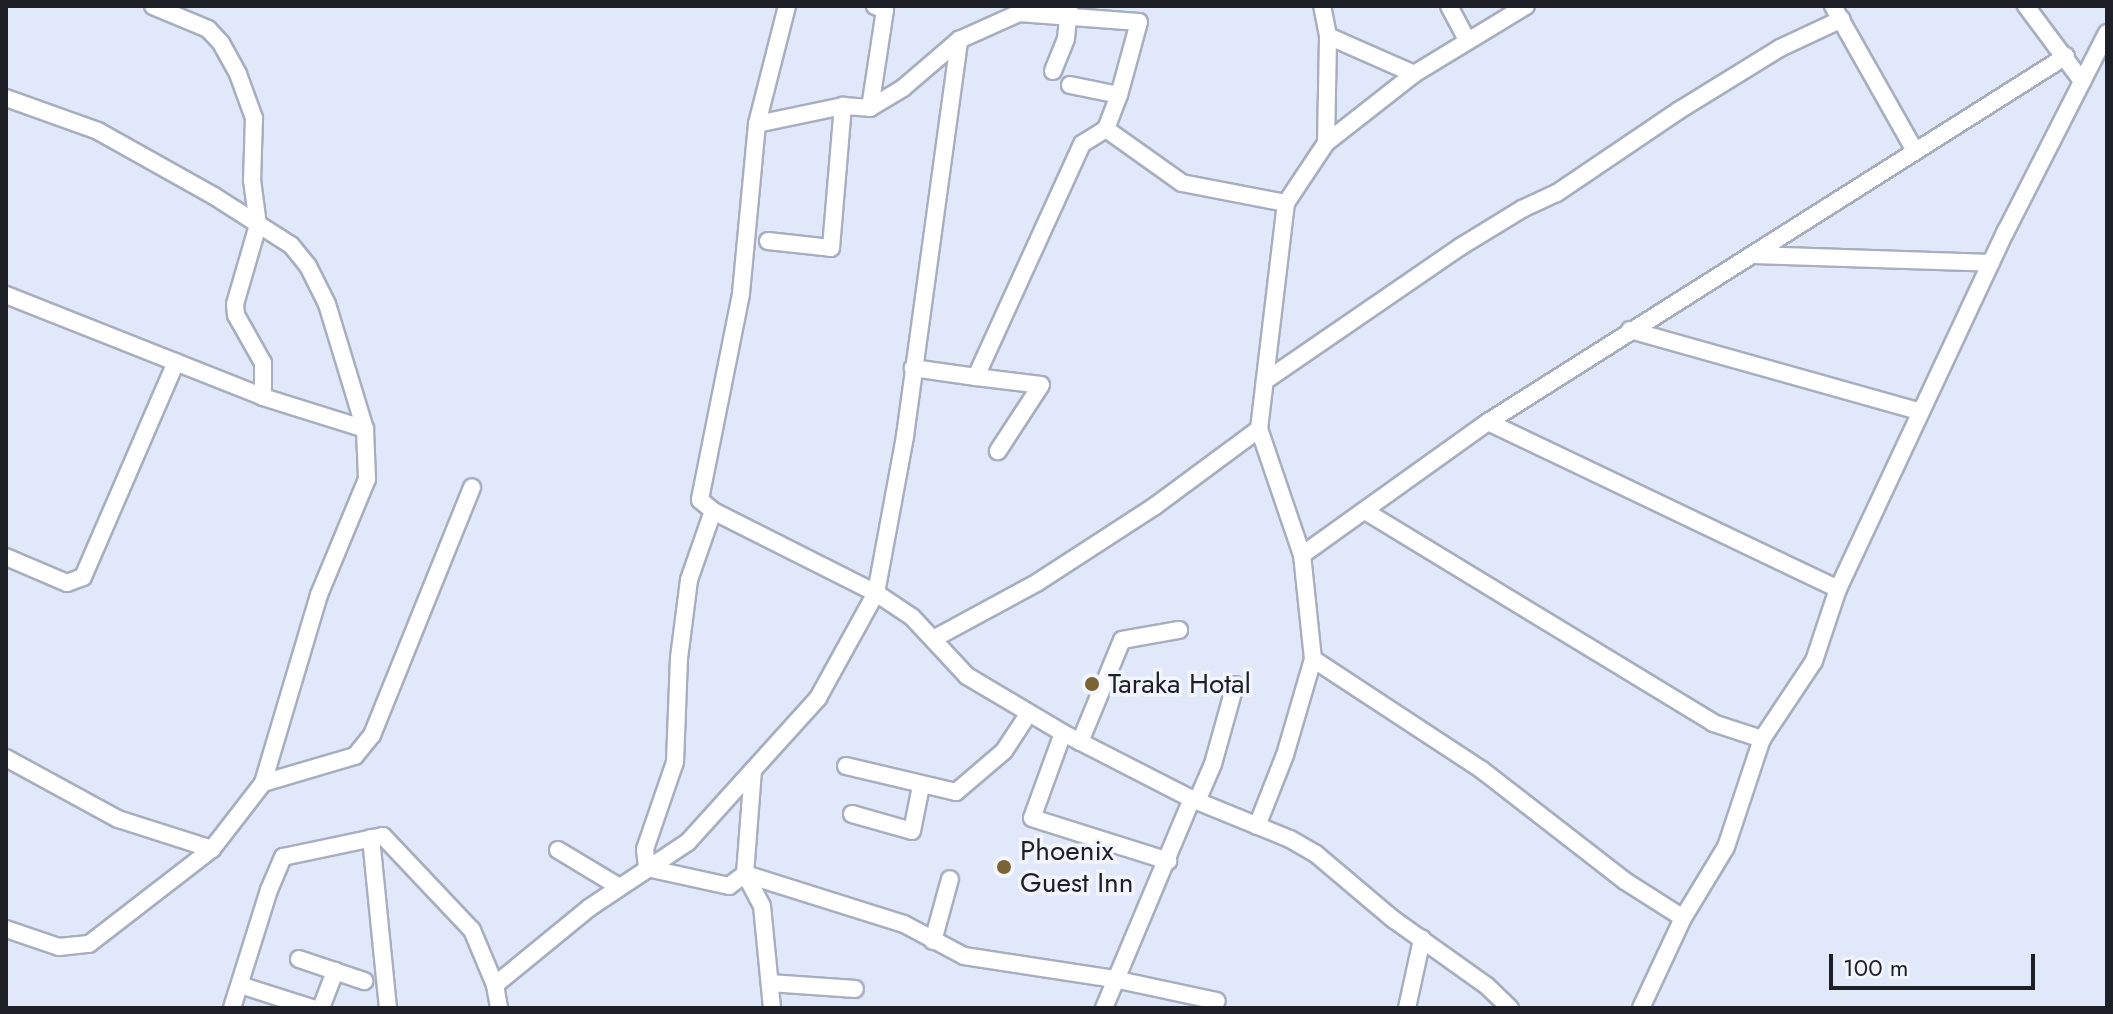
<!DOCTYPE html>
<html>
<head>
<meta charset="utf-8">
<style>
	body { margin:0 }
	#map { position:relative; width:2113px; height:1014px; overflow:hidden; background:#e0e8f9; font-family:Jost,sans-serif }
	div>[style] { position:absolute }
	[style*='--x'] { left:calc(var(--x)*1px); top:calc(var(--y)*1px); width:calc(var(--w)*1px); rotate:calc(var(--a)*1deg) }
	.roads { filter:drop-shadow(2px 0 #a7afbf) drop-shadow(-2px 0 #a7afbf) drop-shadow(0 2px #a7afbf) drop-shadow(0 -2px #a7afbf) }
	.street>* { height:16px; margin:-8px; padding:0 8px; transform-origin:8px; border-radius:8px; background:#fff }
	.dots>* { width:22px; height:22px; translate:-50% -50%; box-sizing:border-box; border:4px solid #f2f5fc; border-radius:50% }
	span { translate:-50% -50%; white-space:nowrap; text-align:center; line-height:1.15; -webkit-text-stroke:7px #f2f5fc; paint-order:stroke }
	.poi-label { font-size:28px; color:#1c1f25 }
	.left { translate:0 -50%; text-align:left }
	.frame { position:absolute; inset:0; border:8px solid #1c1f25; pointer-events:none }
	.scale { position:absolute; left:1829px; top:954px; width:206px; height:36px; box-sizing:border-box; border:4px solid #1c1f25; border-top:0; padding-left:10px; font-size:24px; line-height:28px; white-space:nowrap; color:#1c1f25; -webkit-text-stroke:6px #f2f5fc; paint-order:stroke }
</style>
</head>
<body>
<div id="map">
	<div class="roads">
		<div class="street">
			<div style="--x:153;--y:6;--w:60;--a:22.7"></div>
			<div style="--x:208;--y:29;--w:19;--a:47"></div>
			<div style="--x:221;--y:43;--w:35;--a:61"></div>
			<div style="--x:238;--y:74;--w:47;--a:70"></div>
			<div style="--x:254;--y:118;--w:62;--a:91.8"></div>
			<div style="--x:252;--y:180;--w:45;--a:82.4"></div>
			<div style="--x:258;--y:225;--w:82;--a:106.2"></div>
			<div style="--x:235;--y:304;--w:11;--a:85"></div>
			<div style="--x:236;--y:315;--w:55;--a:60.6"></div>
			<div style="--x:263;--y:363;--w:34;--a:90"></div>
			<div style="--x:787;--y:6;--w:122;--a:104.3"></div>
			<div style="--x:757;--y:124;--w:171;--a:95.4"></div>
			<div style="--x:741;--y:294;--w:210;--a:101.3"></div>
			<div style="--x:700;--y:500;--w:17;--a:40"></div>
			<div style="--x:713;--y:511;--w:182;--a:26.7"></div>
			<div style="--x:876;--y:593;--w:43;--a:33.7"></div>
			<div style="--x:912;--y:617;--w:81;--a:47"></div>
			<div style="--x:967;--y:676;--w:112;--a:30.7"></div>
			<div style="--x:1063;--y:733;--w:145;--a:27.1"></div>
			<div style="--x:1192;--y:799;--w:106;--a:22.2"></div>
			<div style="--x:1290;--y:839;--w:30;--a:30"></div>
			<div style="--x:1316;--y:854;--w:101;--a:40.2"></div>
			<div style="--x:1393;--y:919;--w:115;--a:35.5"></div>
			<div style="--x:1487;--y:986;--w:32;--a:44"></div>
			<div style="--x:1449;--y:6;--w:38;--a:62"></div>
			<div style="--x:1833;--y:6;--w:167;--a:60.5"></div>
			<div style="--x:2026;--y:6;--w:94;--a:53.3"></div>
			<div style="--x:1328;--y:36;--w:94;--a:23.8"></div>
			<div style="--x:1053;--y:71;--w:35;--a:-68"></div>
			<div style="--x:1066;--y:38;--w:31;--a:-84"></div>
			<div style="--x:1070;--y:85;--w:50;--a:11.5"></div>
			<div style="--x:6;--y:98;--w:98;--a:19.7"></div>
			<div style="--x:98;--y:131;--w:133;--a:29.3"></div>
			<div style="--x:214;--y:196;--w:91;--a:32.5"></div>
			<div style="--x:291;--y:245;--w:27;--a:51"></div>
			<div style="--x:308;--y:266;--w:42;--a:63.4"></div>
			<div style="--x:327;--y:304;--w:131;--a:73.1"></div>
			<div style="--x:365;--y:429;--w:50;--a:87.7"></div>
			<div style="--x:367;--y:479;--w:126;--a:112.5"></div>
			<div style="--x:319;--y:595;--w:196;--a:106.6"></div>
			<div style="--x:870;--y:108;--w:99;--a:-81.3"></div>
			<div style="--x:885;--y:10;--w:11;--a:-158"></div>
			<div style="--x:757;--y:124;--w:88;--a:-11.8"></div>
			<div style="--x:843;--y:106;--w:27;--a:4"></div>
			<div style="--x:870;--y:108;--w:39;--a:-31"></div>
			<div style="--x:903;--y:88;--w:74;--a:-40.6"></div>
			<div style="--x:959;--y:40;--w:66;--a:-24.2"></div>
			<div style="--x:1019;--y:13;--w:120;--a:4.3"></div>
			<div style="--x:1139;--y:22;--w:76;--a:105.3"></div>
			<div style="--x:1119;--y:95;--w:36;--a:111"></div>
			<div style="--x:1106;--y:129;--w:28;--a:148"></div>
			<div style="--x:1082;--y:144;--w:256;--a:114.5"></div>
			<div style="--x:976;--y:377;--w:64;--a:-171.9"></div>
			<div style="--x:1106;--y:129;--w:93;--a:35.4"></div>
			<div style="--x:1182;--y:183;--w:106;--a:10.9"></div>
			<div style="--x:1326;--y:143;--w:112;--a:-38.1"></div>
			<div style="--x:1414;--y:74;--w:131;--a:-31.3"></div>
			<div style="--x:768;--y:241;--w:63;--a:6.3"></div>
			<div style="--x:831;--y:248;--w:143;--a:-85.2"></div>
			<div style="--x:1754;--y:255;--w:237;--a:1.9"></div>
			<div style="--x:6;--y:295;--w:277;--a:21.6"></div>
			<div style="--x:263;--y:397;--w:107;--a:17.4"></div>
			<div style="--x:1630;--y:330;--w:302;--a:15.7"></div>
			<div style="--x:976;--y:377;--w:65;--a:7"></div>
			<div style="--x:1041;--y:385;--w:79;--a:123.1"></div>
			<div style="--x:1265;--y:381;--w:237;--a:-34.5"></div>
			<div style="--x:1460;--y:247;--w:73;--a:-31.5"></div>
			<div style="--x:1522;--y:209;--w:38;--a:-25"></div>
			<div style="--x:1557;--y:193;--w:146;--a:-34.1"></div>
			<div style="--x:1678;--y:111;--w:120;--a:-31.7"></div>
			<div style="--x:1780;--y:48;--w:68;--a:-25.1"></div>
			<div style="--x:1488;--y:422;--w:388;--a:25.5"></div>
			<div style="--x:713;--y:511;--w:73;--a:109.2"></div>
			<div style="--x:689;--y:580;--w:79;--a:97.3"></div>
			<div style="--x:679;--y:658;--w:104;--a:92.2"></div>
			<div style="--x:675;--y:762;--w:92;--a:109"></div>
			<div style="--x:645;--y:849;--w:19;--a:84"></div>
			<div style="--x:647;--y:868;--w:84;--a:12.4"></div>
			<div style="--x:729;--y:886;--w:20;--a:-37"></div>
			<div style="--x:745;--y:874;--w:167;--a:17.5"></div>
			<div style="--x:904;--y:924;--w:68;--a:28.1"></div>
			<div style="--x:964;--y:956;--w:152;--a:8.7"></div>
			<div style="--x:1114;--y:979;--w:105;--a:12.1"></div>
			<div style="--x:1365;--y:511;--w:407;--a:31.3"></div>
			<div style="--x:1713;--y:723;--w:52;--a:18.1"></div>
			<div style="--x:1302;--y:555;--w:229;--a:-35.6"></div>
			<div style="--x:1488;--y:422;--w:684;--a:-32.34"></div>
			<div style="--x:6;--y:557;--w:66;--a:23.1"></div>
			<div style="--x:67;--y:583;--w:17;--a:-21"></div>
			<div style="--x:83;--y:577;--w:234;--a:-66.6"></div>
			<div style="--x:935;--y:638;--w:117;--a:-28.5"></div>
			<div style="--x:1038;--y:582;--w:140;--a:-33"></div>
			<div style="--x:1155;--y:506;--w:129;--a:-36.5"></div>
			<div style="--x:1313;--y:659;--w:202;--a:33.3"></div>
			<div style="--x:1482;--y:770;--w:181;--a:37.8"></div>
			<div style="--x:1625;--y:881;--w:69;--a:32.5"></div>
			<div style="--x:1063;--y:733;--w:90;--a:110"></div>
			<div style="--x:1032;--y:818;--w:143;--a:17.5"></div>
			<div style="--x:1080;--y:742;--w:110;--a:-67.6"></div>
			<div style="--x:1122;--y:640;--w:58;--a:-10"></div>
			<div style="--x:6;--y:758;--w:128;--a:28.6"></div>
			<div style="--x:118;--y:819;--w:99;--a:17.7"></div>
			<div style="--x:212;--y:849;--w:83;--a:-52.3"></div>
			<div style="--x:263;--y:783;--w:96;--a:-16.4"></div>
			<div style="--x:355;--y:756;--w:27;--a:-51"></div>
			<div style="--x:372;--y:735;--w:267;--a:-68"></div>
			<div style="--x:846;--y:766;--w:113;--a:13.3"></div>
			<div style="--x:956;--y:792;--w:63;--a:-40.5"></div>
			<div style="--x:1004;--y:751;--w:45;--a:-56.7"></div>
			<div style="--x:753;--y:770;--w:104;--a:94.4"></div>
			<div style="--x:745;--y:874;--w:36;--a:62"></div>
			<div style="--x:762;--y:906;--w:102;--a:84.4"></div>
			<div style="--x:1197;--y:801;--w:40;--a:-66.6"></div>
			<div style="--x:1213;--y:764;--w:82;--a:-74.4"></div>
			<div style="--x:852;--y:814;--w:62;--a:15.8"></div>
			<div style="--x:912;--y:831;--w:46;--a:-78.7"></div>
			<div style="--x:1257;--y:826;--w:76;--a:-68.5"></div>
			<div style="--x:1285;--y:755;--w:100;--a:-73.7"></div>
			<div style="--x:1313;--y:659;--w:105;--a:-96"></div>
			<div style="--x:1302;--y:555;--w:133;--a:-108.8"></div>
			<div style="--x:1259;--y:429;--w:228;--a:-83.2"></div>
			<div style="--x:1286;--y:203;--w:72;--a:-56.3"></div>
			<div style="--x:1326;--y:143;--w:107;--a:-88.9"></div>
			<div style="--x:1328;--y:36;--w:31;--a:-101"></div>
			<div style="--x:371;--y:838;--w:171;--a:84.3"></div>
			<div style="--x:558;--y:850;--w:70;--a:31"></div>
			<div style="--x:6;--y:929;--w:56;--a:18.8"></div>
			<div style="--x:59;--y:947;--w:30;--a:-6"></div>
			<div style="--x:89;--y:944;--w:155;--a:-37.7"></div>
			<div style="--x:933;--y:941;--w:64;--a:-74.7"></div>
			<div style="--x:299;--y:959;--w:69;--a:18.7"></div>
			<div style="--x:770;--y:983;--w:85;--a:4"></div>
			<div style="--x:240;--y:985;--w:76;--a:17.7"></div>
			<div style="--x:495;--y:985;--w:122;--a:-39.3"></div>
			<div style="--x:589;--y:908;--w:119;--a:-33.7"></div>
			<div style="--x:688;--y:842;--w:194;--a:-47.9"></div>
			<div style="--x:818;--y:698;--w:120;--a:-61.1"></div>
			<div style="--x:876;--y:593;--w:160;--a:-79.5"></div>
			<div style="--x:905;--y:436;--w:400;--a:-82.2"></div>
			<div style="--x:232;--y:1008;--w:124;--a:-72.6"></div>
			<div style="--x:269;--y:890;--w:36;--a:-67"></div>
			<div style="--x:283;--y:857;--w:102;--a:-11.9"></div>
			<div style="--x:383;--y:836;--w:129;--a:46.6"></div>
			<div style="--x:472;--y:930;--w:60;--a:67.3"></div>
			<div style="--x:495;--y:985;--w:23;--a:80"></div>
			<div style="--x:321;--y:1008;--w:40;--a:-69"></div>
			<div style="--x:1104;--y:1008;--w:227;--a:-67.2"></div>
			<div style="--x:1407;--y:1008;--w:71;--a:-77.7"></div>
			<div style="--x:1641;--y:1008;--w:99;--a:-65"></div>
			<div style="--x:1683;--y:918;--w:83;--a:-58.8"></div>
			<div style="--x:1726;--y:847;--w:114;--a:-71.6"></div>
			<div style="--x:1762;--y:739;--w:94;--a:-56.3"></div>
			<div style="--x:1814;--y:661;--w:76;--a:-71.6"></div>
			<div style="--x:1838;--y:589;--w:395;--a:-64.9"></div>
			<div style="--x:2006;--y:231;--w:222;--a:-63"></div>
		</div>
	</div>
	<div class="dots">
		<div style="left:1092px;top:684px;background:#7b6434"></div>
		<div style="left:1004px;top:867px;background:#7b6434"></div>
	</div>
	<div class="poi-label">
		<span class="left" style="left:1108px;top:684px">Taraka Hotal</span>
		<span class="left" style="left:1020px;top:867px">Phoenix<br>Guest Inn</span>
	</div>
	<div class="frame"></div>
	<div class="scale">100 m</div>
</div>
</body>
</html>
